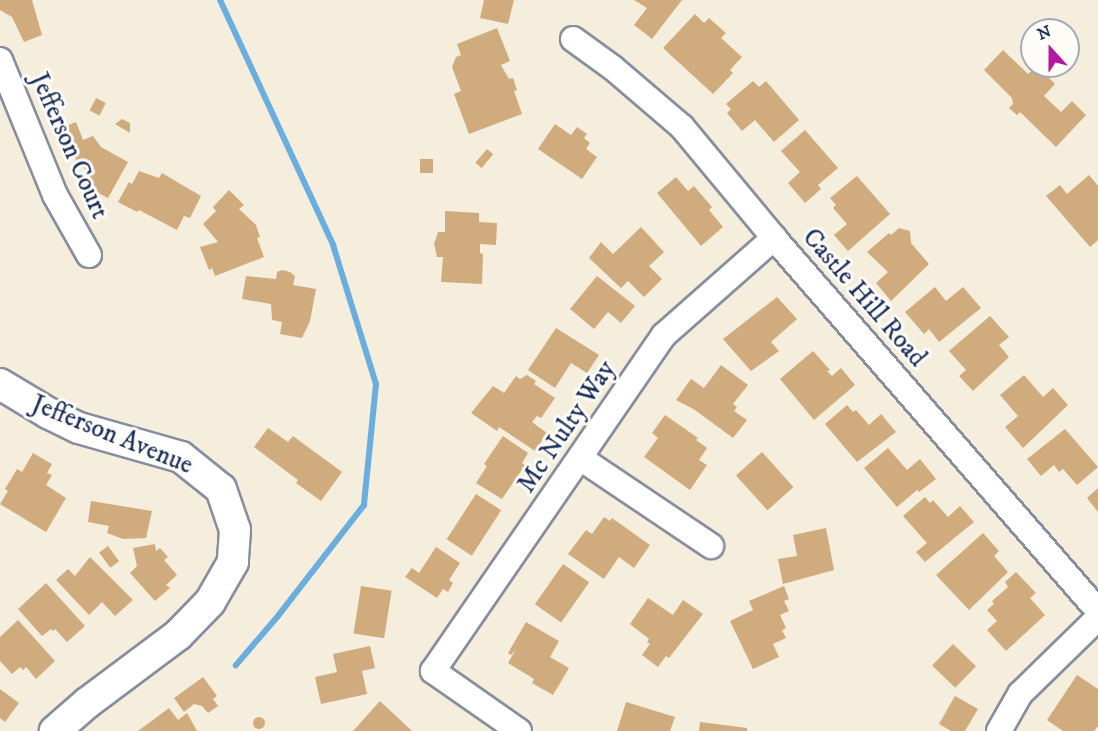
<!DOCTYPE html>
<html>
<head>
<meta charset="utf-8">
<style>
	body { margin:0 }
	#map { position:relative; width:1098px; height:731px; overflow:hidden; background:#f5eedc; font-family:"IM FELL DW Pica",serif }
	div>[style] { position:absolute }
	[style*='--x'] { left:calc(var(--x)*1px); top:calc(var(--y)*1px); width:calc(var(--w)*1px); rotate:calc(var(--a)*1deg) }
	.stream>* { height:6px; margin:-3px; padding:0 3px; transform-origin:3px; border-radius:3px; background:#6aaedf }
	.building>* { inset:0; background:#d0ab7e; transform-origin:0 0 }
	.round { border-radius:50% }
	.roads { filter:drop-shadow(2px 0 #888e9d) drop-shadow(-2px 0 #888e9d) drop-shadow(0 2px #888e9d) drop-shadow(0 -2px #888e9d) }
	.minor>* { height:24px; margin:-12px; padding:0 12px; transform-origin:12px; border-radius:12px; background:#fff }
	.tertiary>* { height:30px; margin:-15px; padding:0 15px; transform-origin:15px; border-radius:15px; background:#fff }
	span { translate:-50% -50%; white-space:nowrap; text-align:center; line-height:1.15; -webkit-text-stroke:6px #fdfcf7; paint-order:stroke }
	.street-label { font-size:26px; color:#1b2f5e }
	.north { position:absolute; left:1020px; top:18px; width:60px; height:60px; box-sizing:border-box; background:#fdfcf7; border:2px solid #a3aaba; border-radius:50%; rotate:339deg; font-size:16px; font-weight:700; line-height:24px; text-align:center; color:#1b2f5e }
	.north::after { content:''; display:block; margin:auto; width:21px; height:27px; background:#b5179e; clip-path:polygon(50% 0,100% 100%,50% 72%,0 100%) }
</style>
</head>
<body>
<div id="map">
	<div class="stream">
		<div style="--x:220;--y:0;--w:270;--a:65.2"></div>
		<div style="--x:333;--y:245;--w:145;--a:72.8"></div>
		<div style="--x:376;--y:384;--w:122;--a:95.7"></div>
		<div style="--x:364;--y:505;--w:140;--a:127.8"></div>
		<div style="--x:278;--y:616;--w:65;--a:130.6"></div>
	</div>
	<div class="building">
		<div style="clip-path:polygon(0 0,32px 0,42px 35px,24px 42px,12px 17px,0 10px)"></div>
		<div style="clip-path:polygon(484px 0,514px 0,508px 24px,480px 18px)"></div>
		<div style="clip-path:polygon(634px 0,682px 0,652px 39px,634px 25px,647px 8px)"></div>
		<div style="clip-path:polygon(695px 14px,704px 23px,709px 18px,726px 33px,721px 38px,742px 57px,730px 70px,733px 73px,713px 94px,663px 48px)"></div>
		<div style="clip-path:polygon(497px 28px,510px 61px,501px 65px,509px 79px,513px 78px,517px 90px,514px 91px,522px 114px,469px 134px,454px 94px,461px 91px,452px 67px,456px 57px,461px 55px,457px 44px)"></div>
		<div style="clip-path:polygon(1003px 50px,1028px 74px,1037px 66px,1055px 84px,1044px 96px,1061px 112px,1072px 101px,1086px 115px,1056px 147px,1020px 112px,1017px 115px,1009px 108px,1013px 104px,1012px 98px,984px 70px)"></div>
		<div style="clip-path:polygon(753px 81px,759px 87px,766px 81px,799px 120px,774px 142px,755px 120px,742px 131px,727px 113px,731px 109px,726px 104px)"></div>
		<div style="left:96px;top:98px;width:11px;height:14px;rotate:27deg"></div>
		<div style="clip-path:polygon(122px 119px,130px 123px,130px 133px,115px 124px)"></div>
		<div style="clip-path:polygon(76px 122px,83px 140px,93px 136px,101px 147px,128px 162px,108px 198px,88px 188px,90px 185px,82px 180px,87px 170px,78px 165px,71px 148px,68px 150px,59px 129px)"></div>
		<div style="clip-path:polygon(555px 124px,571px 135px,577px 127px,587px 134px,584px 138px,590px 143px,586px 149px,597px 157px,582px 179px,538px 149px)"></div>
		<div style="clip-path:polygon(805px 130px,838px 168px,818px 185px,821px 189px,805px 203px,788px 183px,800px 172px,781px 151px)"></div>
		<div style="left:487px;top:149px;width:8px;height:18px;rotate:40deg"></div>
		<div style="left:420px;top:159px;width:13px;height:14px"></div>
		<div style="clip-path:polygon(139px 171px,159px 178px,162px 173px,201px 196px,190px 218px,184px 216px,177px 230px,139px 210px,137px 212px,118px 202px,129px 182px,132px 184px)"></div>
		<div style="clip-path:polygon(1089px 175px,1098px 186px,1098px 240px,1090px 247px,1046px 196px,1060px 185px,1067px 194px)"></div>
		<div style="clip-path:polygon(857px 176px,890px 214px,848px 251px,834px 235px,847px 224px,833px 208px,836px 205px,830px 198px)"></div>
		<div style="clip-path:polygon(676px 177px,688px 191px,694px 186px,712px 207px,709px 210px,723px 227px,701px 246px,657px 193px)"></div>
		<div style="clip-path:polygon(229px 190px,244px 205px,239px 209px,256px 225px,260px 237px,257px 238px,264px 257px,215px 276px,212px 268px,209px 270px,200px 247px,218px 242px,203px 224px,216px 211px,213px 207px)"></div>
		<div style="clip-path:polygon(445px 211px,479px 213px,479px 222px,497px 223px,496px 245px,480px 244px,480px 253px,483px 254px,482px 284px,441px 282px,443px 257px,437px 257px,434px 244px,438px 232px,445px 232px)"></div>
		<div style="clip-path:polygon(641px 227px,664px 252px,649px 266px,662px 279px,644px 297px,628px 281px,621px 288px,589px 258px,601px 242px,613px 254px)"></div>
		<div style="clip-path:polygon(899px 228px,910px 231px,911px 243px,929px 264px,891px 301px,876px 283px,888px 272px,867px 252px,889px 233px,891px 235px)"></div>
		<div style="clip-path:polygon(282px 270px,290px 272px,295px 276px,293px 285px,316px 289px,310px 321px,302px 338px,280px 334px,282px 322px,272px 320px,271px 304px,242px 299px,246px 276px,276px 279px,277px 272px)"></div>
		<div style="clip-path:polygon(597px 276px,635px 306px,621px 323px,608px 312px,594px 329px,570px 309px)"></div>
		<div style="clip-path:polygon(935px 287px,946px 301px,963px 287px,981px 308px,939px 342px,929px 329px,924px 334px,905px 312px)"></div>
		<div style="clip-path:polygon(777px 297px,797px 319px,771px 342px,779px 351px,751px 371px,723px 339px)"></div>
		<div style="clip-path:polygon(990px 316px,1009px 337px,999px 345px,1009px 357px,973px 391px,959px 376px,966px 370px,949px 351px)"></div>
		<div style="clip-path:polygon(556px 328px,599px 355px,587px 373px,571px 363px,555px 388px,528px 370px)"></div>
		<div style="clip-path:polygon(813px 351px,830px 370px,827px 371px,832px 376px,841px 368px,855px 385px,814px 420px,780px 379px)"></div>
		<div style="clip-path:polygon(721px 365px,748px 385px,733px 404px,737px 407px,734px 411px,747px 420px,733px 438px,695px 410px,676px 400px,691px 379px,704px 388px)"></div>
		<div style="clip-path:polygon(527px 375px,536px 381px,534px 384px,555px 398px,541px 418px,537px 416px,532px 422px,547px 433px,535px 451px,499px 427px,497px 431px,471px 413px,493px 386px,504px 393px,516px 376px,520px 379px)"></div>
		<div style="clip-path:polygon(1024px 375px,1043px 397px,1053px 388px,1068px 405px,1023px 448px,1005px 427px,1018px 416px,1000px 395px)"></div>
		<div style="clip-path:polygon(847px 405px,853px 412px,856px 410px,869px 425px,881px 414px,896px 432px,857px 462px,825px 424px)"></div>
		<div style="clip-path:polygon(665px 415px,698px 438px,696px 440px,707px 448px,699px 460px,707px 465px,690px 490px,644px 457px,658px 438px,652px 433px)"></div>
		<div style="clip-path:polygon(268px 428px,288px 442px,293px 436px,342px 472px,321px 501px,296px 483px,298px 480px,254px 447px)"></div>
		<div style="clip-path:polygon(1065px 429px,1098px 467px,1077px 485px,1063px 469px,1059px 472px,1054px 465px,1041px 476px,1027px 459px)"></div>
		<div style="clip-path:polygon(503px 436px,528px 453px,522px 463px,525px 465px,502px 499px,476px 483px,487px 466px,484px 464px)"></div>
		<div style="clip-path:polygon(888px 448px,907px 470px,920px 459px,936px 479px,919px 492px,917px 490px,897px 507px,864px 468px)"></div>
		<div style="left:762px;top:452px;width:47px;height:35px;rotate:48deg"></div>
		<div style="clip-path:polygon(33px 453px,52px 464px,47px 473px,52px 475px,46px 485px,66px 498px,46px 532px,0 504px,8px 491px,5px 489px,17px 469px,22px 472px)"></div>
		<div style="clip-path:polygon(1098px 488px,1098px 512px,1087px 498px)"></div>
		<div style="left:476px;top:494px;width:30px;height:54px;rotate:33deg"></div>
		<div style="clip-path:polygon(925px 497px,930px 503px,933px 500px,948px 517px,960px 506px,974px 522px,925px 562px,916px 552px,927px 543px,903px 516px)"></div>
		<div style="clip-path:polygon(91px 501px,152px 511px,146px 538px,123px 539px,107px 533px,109px 526px,88px 522px)"></div>
		<div style="clip-path:polygon(604px 517px,610px 521px,612px 518px,650px 545px,634px 568px,619px 557px,604px 579px,568px 554px,586px 530px,592px 534px)"></div>
		<div style="clip-path:polygon(826px 528px,834px 570px,783px 584px,778px 559px,797px 556px,793px 535px)"></div>
		<div style="clip-path:polygon(983px 533px,999px 551px,994px 556px,1008px 572px,969px 610px,936px 575px)"></div>
		<div style="clip-path:polygon(155px 544px,156px 551px,160px 548px,168px 557px,164px 560px,177px 575px,166px 585px,170px 588px,155px 601px,130px 573px,137px 566px,133px 548px)"></div>
		<div style="left:108px;top:546px;width:19px;height:11px;rotate:54deg"></div>
		<div style="clip-path:polygon(436px 547px,460px 563px,449px 580px,453px 583px,448px 592px,443px 589px,437px 598px,405px 577px,412px 568px,419px 573px)"></div>
		<div style="clip-path:polygon(90px 557px,133px 600px,115px 616px,102px 602px,89px 615px,56px 580px,68px 569px,75px 576px)"></div>
		<div style="left:563px;top:564px;width:32px;height:49px;rotate:35deg"></div>
		<div style="clip-path:polygon(1016px 572px,1036px 593px,1030px 598px,1045px 615px,1006px 651px,987px 630px,997px 621px,987px 610px,994px 604px,992px 601px,1008px 587px,1005px 582px)"></div>
		<div style="clip-path:polygon(46px 583px,85px 626px,67px 642px,55px 629px,53px 631px,51px 629px,42px 636px,18px 609px)"></div>
		<div style="left:361px;top:586px;width:31px;height:48px;rotate:9deg"></div>
		<div style="clip-path:polygon(784px 586px,789px 599px,784px 601px,789px 611px,780px 615px,786px 628px,782px 630px,786px 638px,773px 644px,779px 657px,753px 669px,730px 621px,753px 610px,749px 601px)"></div>
		<div style="clip-path:polygon(648px 598px,673px 615px,683px 600px,703px 614px,669px 658px,666px 656px,658px 667px,642px 655px,650px 644px,647px 642px,649px 639px,630px 624px)"></div>
		<div style="clip-path:polygon(18px 620px,55px 661px,36px 679px,26px 667px,23px 670px,20px 667px,12px 674px,0 661px,0 637px)"></div>
		<div style="clip-path:polygon(526px 622px,559px 641px,550px 657px,569px 668px,553px 695px,532px 683px,534px 679px,508px 663px,516px 649px,511px 655px,508px 653px)"></div>
		<div style="left:953px;top:644px;width:32px;height:30px;rotate:44deg"></div>
		<div style="clip-path:polygon(370px 646px,375px 668px,362px 671px,367px 694px,321px 704px,315px 677px,337px 672px,333px 654px)"></div>
		<div style="clip-path:polygon(1077px 675px,1098px 689px,1098px 726px,1094px 731px,1063px 731px,1047px 720px)"></div>
		<div style="clip-path:polygon(203px 677px,217px 696px,213px 699px,218px 706px,208px 713px,202px 706px,194px 704px,184px 712px,174px 698px)"></div>
		<div style="clip-path:polygon(0 689px,19px 703px,5px 722px,0 718px)"></div>
		<div style="clip-path:polygon(955px 696px,978px 709px,965px 731px,951px 731px,939px 724px)"></div>
		<div style="clip-path:polygon(380px 701px,412px 731px,353px 731px)"></div>
		<div style="clip-path:polygon(626px 702px,675px 717px,670px 731px,617px 731px)"></div>
		<div style="clip-path:polygon(169px 708px,178px 720px,187px 713px,197px 731px,138px 731px)"></div>
		<div class="round" style="left:253px;top:717px;width:12px;height:12px"></div>
		<div style="clip-path:polygon(700px 722px,747px 728px,747px 731px,699px 731px)"></div>
	</div>
	<div class="roads">
		<div class="minor">
			<div style="--x:573;--y:39;--w:49;--a:35.9"></div>
			<div style="--x:613;--y:68;--w:91;--a:40.5"></div>
			<div style="--x:682;--y:127;--w:144;--a:50.3"></div>
			<div style="--x:774;--y:238;--w:494;--a:49"></div>
			<div style="--x:0;--y:60;--w:146;--a:67.8"></div>
			<div style="--x:55;--y:195;--w:69;--a:60.5"></div>
			<div style="--x:580;--y:458;--w:158;--a:33.9"></div>
			<div style="--x:519;--y:731;--w:105;--a:-145.1"></div>
			<div style="--x:433;--y:671;--w:408;--a:-55.5"></div>
			<div style="--x:664;--y:335;--w:147;--a:-41.4"></div>
			<div style="--x:999;--y:731;--w:43;--a:-60.4"></div>
			<div style="--x:1020;--y:694;--w:109;--a:-44.3"></div>
		</div>
		<div class="tertiary">
			<div style="--x:0;--y:384;--w:56;--a:31.1"></div>
			<div style="--x:48;--y:413;--w:34;--a:26"></div>
			<div style="--x:79;--y:428;--w:106;--a:15.9"></div>
			<div style="--x:181;--y:457;--w:51;--a:38.7"></div>
			<div style="--x:221;--y:489;--w:43;--a:71.1"></div>
			<div style="--x:235;--y:530;--w:32;--a:94"></div>
			<div style="--x:233;--y:562;--w:46;--a:119.9"></div>
			<div style="--x:210;--y:602;--w:46;--a:134.1"></div>
			<div style="--x:178;--y:635;--w:114;--a:143.2"></div>
			<div style="--x:87;--y:703;--w:43;--a:138.8"></div>
		</div>
	</div>
	<div class="street-label">
		<span style="left:69px;top:146px;rotate:66deg">Jefferson Court</span>
		<span style="left:864px;top:298px;rotate:49deg">Castle Hill Road</span>
		<span style="left:567px;top:427px;rotate:-56deg">Mc Nulty Way</span>
		<span style="left:112px;top:435px;rotate:22deg">Jefferson Avenue</span>
	</div>
	<div class="north">N</div>
</div>
</body>
</html>
